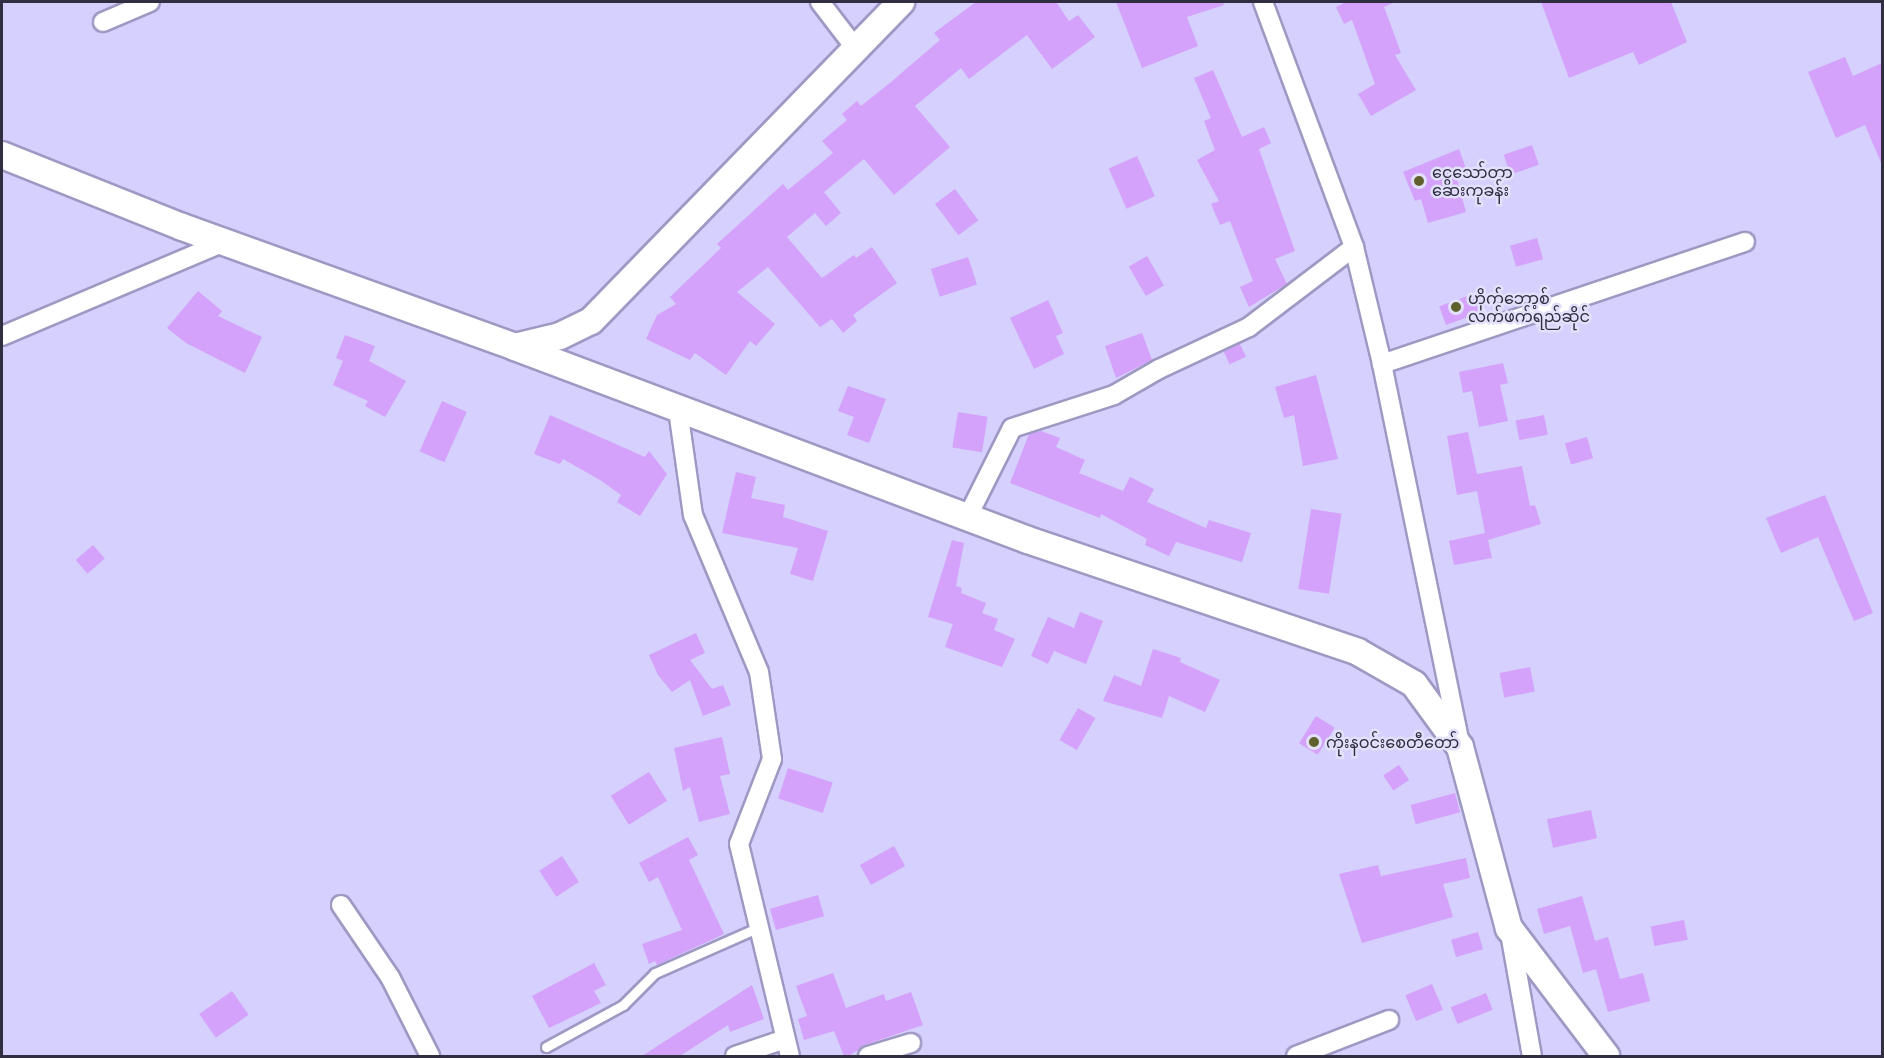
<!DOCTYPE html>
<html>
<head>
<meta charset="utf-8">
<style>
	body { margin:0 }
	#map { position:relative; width:1884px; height:1058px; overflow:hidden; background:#d5d0fd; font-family:"PT Serif","Noto Sans Myanmar",serif }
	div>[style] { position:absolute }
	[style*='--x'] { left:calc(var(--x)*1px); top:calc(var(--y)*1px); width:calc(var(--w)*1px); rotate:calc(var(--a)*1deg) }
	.building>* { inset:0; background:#d4a2fb; transform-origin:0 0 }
	.roads { filter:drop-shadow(2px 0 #9e99c3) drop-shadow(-2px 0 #9e99c3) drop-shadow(0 2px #9e99c3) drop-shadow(0 -2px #9e99c3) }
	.service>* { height:9px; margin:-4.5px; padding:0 4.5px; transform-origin:4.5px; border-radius:4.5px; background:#fff }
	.minor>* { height:18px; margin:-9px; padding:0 9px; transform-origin:9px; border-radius:9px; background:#fff }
	.secondary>* { height:26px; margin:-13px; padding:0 13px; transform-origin:13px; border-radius:13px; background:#fff }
	.dots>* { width:16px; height:16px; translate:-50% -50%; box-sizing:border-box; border:3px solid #e2e0fb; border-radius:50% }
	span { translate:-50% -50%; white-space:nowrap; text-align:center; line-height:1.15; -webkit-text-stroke:5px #e2e0fb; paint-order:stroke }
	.poi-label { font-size:16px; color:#302e40 }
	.left { translate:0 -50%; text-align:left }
	.frame { position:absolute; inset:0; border:3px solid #302e40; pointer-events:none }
</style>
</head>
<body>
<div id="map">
	<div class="building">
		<div style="clip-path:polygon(976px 2px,1056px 2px,1069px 21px,1078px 15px,1095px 37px,1052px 69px,1027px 35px,969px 79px,961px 68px,915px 106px,950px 147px,894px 195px,864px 159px,824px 192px,841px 213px,826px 226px,815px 213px,787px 237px,822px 278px,854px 255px,856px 258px,872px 247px,897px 283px,853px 315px,857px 321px,843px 333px,832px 319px,820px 327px,768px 267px,737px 292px,775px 324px,756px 346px,750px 341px,726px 375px,695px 353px,690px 360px,646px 339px,657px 315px,676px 304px,670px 297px,721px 248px,717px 244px,783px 184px,788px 190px,833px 153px,822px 141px,847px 120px,842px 114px,857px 101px,861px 106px,891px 82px,940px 40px,934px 33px)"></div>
		<div style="clip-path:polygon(1116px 2px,1223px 2px,1224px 5px,1187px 17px,1198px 46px,1142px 68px)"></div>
		<div style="clip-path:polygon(1346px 2px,1395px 2px,1384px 7px,1401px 53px,1395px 55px,1416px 90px,1371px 116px,1358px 94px,1375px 84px,1352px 20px,1344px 24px,1336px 7px)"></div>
		<div style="clip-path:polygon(1541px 2px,1671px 2px,1687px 42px,1639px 65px,1633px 52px,1569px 78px)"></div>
		<div style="clip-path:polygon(1845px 57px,1853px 76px,1882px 63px,1882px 165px,1865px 125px,1836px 138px,1808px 72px)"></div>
		<div style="clip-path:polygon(1213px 70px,1242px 137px,1264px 127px,1271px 143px,1259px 149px,1295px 251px,1275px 259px,1287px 284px,1249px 307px,1240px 287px,1253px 281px,1230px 221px,1220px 225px,1211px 204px,1219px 201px,1197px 160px,1215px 150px,1204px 121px,1211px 118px,1194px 78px)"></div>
		<div style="left:1532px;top:145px;width:21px;height:30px;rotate:71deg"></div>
		<div style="clip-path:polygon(1459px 149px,1468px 174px,1457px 179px,1466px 212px,1428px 223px,1421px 199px,1415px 201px,1403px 172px)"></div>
		<div style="left:1137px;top:156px;width:44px;height:31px;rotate:66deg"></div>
		<div style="left:955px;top:189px;width:39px;height:25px;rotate:53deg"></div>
		<div style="left:1537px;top:238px;width:22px;height:28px;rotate:74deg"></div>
		<div style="left:1147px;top:256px;width:34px;height:21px;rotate:60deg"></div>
		<div style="left:968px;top:257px;width:29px;height:39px;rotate:72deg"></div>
		<div style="clip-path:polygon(198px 291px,222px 311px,218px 316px,262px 337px,245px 373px,186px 343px,167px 328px)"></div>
		<div style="left:1473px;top:294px;width:20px;height:36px;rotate:70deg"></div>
		<div style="clip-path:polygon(1048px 300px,1063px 333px,1056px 336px,1064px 354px,1034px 369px,1010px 318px)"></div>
		<div style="clip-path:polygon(1142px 333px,1152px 360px,1116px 378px,1105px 346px)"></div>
		<div style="clip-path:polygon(345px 335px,375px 346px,369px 361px,406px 381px,385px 417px,365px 406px,368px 401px,333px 385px,343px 361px,336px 358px)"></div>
		<div style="left:1240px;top:344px;width:14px;height:18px;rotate:65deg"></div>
		<div style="clip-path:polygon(1503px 363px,1508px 383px,1500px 385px,1508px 421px,1479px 427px,1472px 391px,1463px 393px,1459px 372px)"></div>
		<div style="clip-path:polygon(1316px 375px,1338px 459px,1303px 466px,1294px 415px,1284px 418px,1275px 387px)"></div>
		<div style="clip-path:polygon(848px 386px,886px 399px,869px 443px,847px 435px,854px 417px,838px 411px)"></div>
		<div style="left:442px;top:401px;width:27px;height:55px;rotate:24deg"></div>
		<div style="left:958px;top:412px;width:30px;height:36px;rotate:9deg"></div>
		<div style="clip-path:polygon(550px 415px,645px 457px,649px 451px,667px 474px,640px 516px,617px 502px,621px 495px,600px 480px,563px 459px,560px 464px,534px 454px)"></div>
		<div style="left:1544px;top:415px;width:20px;height:29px;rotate:79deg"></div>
		<div style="clip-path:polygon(1041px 431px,1060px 438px,1056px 447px,1085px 460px,1079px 473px,1123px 491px,1130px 477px,1154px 489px,1147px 502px,1206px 528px,1209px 520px,1251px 533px,1242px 562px,1176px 542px,1169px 556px,1145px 545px,1147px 539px,1101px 514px,1100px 518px,1010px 483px,1029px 434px)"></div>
		<div style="clip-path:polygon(1468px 432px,1477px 474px,1522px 466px,1530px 506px,1535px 505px,1541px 524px,1488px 540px,1492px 558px,1454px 565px,1449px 541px,1485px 533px,1477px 491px,1457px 495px,1447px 436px)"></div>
		<div style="left:1587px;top:437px;width:22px;height:23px;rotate:74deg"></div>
		<div style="clip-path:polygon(736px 472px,756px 477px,751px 498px,785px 505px,783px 517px,828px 531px,813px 581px,790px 574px,798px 548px,722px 533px)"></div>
		<div style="clip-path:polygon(1825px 495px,1873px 613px,1854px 621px,1818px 537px,1781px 553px,1766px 518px)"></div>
		<div style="left:1311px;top:509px;width:31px;height:81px;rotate:9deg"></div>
		<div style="clip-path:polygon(952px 540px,964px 543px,956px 586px,962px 588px,961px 593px,986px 603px,982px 613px,998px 619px,994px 630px,1015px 639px,1002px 667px,945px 647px,953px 624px,928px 617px)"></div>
		<div style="left:93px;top:545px;width:18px;height:23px;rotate:49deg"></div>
		<div style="clip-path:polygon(1080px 612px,1103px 621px,1086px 664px,1054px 651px,1048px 664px,1031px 656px,1048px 617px,1074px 628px)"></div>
		<div style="clip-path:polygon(696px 633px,705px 653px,690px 660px,712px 689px,723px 685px,731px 705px,703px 716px,690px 680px,672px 692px,658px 675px,649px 655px)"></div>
		<div style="clip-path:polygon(1153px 649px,1181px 658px,1180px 662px,1220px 680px,1205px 712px,1169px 696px,1162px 718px,1103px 701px,1114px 675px,1141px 686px)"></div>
		<div style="left:1530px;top:667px;width:25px;height:31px;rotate:79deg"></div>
		<div style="left:1078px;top:708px;width:20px;height:37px;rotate:30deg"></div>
		<div style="left:1316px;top:716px;width:22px;height:32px;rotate:32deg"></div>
		<div style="clip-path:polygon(722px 737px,730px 774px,720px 776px,730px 814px,699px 822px,690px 787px,683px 791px,674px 748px)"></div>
		<div style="left:1399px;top:765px;width:18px;height:19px;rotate:56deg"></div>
		<div style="left:788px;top:768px;width:47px;height:32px;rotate:18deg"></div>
		<div style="left:649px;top:772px;width:34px;height:45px;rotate:58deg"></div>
		<div style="left:1455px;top:793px;width:20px;height:46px;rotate:75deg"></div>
		<div style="left:1591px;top:810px;width:29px;height:45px;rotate:78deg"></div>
		<div style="clip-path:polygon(688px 837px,698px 855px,689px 860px,724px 934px,657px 965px,655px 961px,649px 964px,642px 944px,682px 930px,658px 877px,649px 882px,639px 863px)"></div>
		<div style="left:894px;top:846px;width:23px;height:39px;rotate:61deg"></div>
		<div style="left:562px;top:856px;width:31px;height:27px;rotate:57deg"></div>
		<div style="clip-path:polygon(1466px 858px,1470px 878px,1443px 884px,1453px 917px,1362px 943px,1339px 874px,1378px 865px,1381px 876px)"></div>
		<div style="left:818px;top:895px;width:22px;height:50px;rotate:74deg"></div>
		<div style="clip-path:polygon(1582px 896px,1595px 941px,1608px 937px,1620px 979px,1643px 973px,1650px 1001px,1608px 1012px,1596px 969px,1583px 973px,1570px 926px,1544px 934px,1537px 909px)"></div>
		<div style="left:1684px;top:920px;width:20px;height:34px;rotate:79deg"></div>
		<div style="left:1478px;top:932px;width:18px;height:28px;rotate:74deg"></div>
		<div style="clip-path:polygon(594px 963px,606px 985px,594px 991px,601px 1003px,549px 1028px,532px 996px)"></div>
		<div style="clip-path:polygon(833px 973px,846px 1008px,884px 994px,886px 1001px,911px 992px,923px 1025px,865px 1045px,849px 1056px,844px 1056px,834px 1031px,804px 1040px,798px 1019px,807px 1016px,796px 986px)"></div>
		<div style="left:1432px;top:984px;width:28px;height:29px;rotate:67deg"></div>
		<div style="clip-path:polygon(752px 985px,764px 1019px,730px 1032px,728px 1025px,680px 1056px,642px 1056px)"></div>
		<div style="left:232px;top:991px;width:29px;height:40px;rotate:55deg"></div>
		<div style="left:1486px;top:993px;width:18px;height:38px;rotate:68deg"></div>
	</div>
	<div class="roads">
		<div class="service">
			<div style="--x:546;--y:1047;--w:88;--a:-28.6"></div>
			<div style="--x:623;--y:1005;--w:45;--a:-45"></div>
			<div style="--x:655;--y:973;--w:111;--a:-23.8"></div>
		</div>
		<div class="minor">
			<div style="--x:820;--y:2;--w:59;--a:52.5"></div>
			<div style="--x:1263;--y:2;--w:261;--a:69.6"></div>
			<div style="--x:1354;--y:247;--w:120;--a:76.5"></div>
			<div style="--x:1382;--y:364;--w:384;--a:78.4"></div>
			<div style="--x:103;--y:22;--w:51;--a:-23.1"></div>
			<div style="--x:2;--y:336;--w:242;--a:-22.9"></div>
			<div style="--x:1382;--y:364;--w:383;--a:-18.6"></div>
			<div style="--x:678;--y:410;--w:106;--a:81.9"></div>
			<div style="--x:693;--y:515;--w:170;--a:67.2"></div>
			<div style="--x:759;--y:672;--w:88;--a:81.5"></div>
			<div style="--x:772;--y:759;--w:91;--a:111.2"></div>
			<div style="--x:739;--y:844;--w:218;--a:76.5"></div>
			<div style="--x:968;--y:516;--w:98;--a:-63.4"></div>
			<div style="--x:1012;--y:428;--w:107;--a:-17.9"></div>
			<div style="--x:1114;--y:395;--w:52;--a:-30"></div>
			<div style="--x:1159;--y:369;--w:99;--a:-25"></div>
			<div style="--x:1249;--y:327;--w:132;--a:-37.3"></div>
			<div style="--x:341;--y:905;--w:87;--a:55.8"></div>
			<div style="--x:390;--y:977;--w:89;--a:63.1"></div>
			<div style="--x:1510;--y:933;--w:125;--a:79.9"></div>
			<div style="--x:735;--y:1056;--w:53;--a:-18.8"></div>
			<div style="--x:868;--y:1056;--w:45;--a:-16.8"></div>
			<div style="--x:1296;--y:1056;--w:100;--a:-21.2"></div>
		</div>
		<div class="secondary">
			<div style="--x:2;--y:155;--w:194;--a:21.8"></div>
			<div style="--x:182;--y:227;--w:354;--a:19.8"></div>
			<div style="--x:515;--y:347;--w:548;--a:20.62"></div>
			<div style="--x:1028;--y:540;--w:348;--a:18.7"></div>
			<div style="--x:1358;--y:652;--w:64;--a:29.7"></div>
			<div style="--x:1414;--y:684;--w:78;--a:53.9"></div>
			<div style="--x:1460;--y:747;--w:188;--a:74.9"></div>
			<div style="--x:1509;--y:928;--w:161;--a:52.8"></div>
			<div style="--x:515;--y:347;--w:46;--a:-13.7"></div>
			<div style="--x:560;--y:336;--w:34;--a:-26"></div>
			<div style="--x:591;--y:321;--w:445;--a:-45.8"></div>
		</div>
	</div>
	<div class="dots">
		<div style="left:1419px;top:181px;background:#5f602d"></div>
		<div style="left:1456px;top:307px;background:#5f602d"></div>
		<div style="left:1314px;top:742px;background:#5f602d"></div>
	</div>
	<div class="poi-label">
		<span class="left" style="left:1432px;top:181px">ငွေသော်တာ<br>ဆေးကုခန်း</span>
		<span class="left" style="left:1468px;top:307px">ဟိုက်ဘော့စ်<br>လက်ဖက်ရည်ဆိုင်</span>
		<span class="left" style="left:1326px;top:742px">ကိုးနဝင်းစေတီတော်</span>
	</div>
	<div class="frame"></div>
</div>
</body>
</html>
